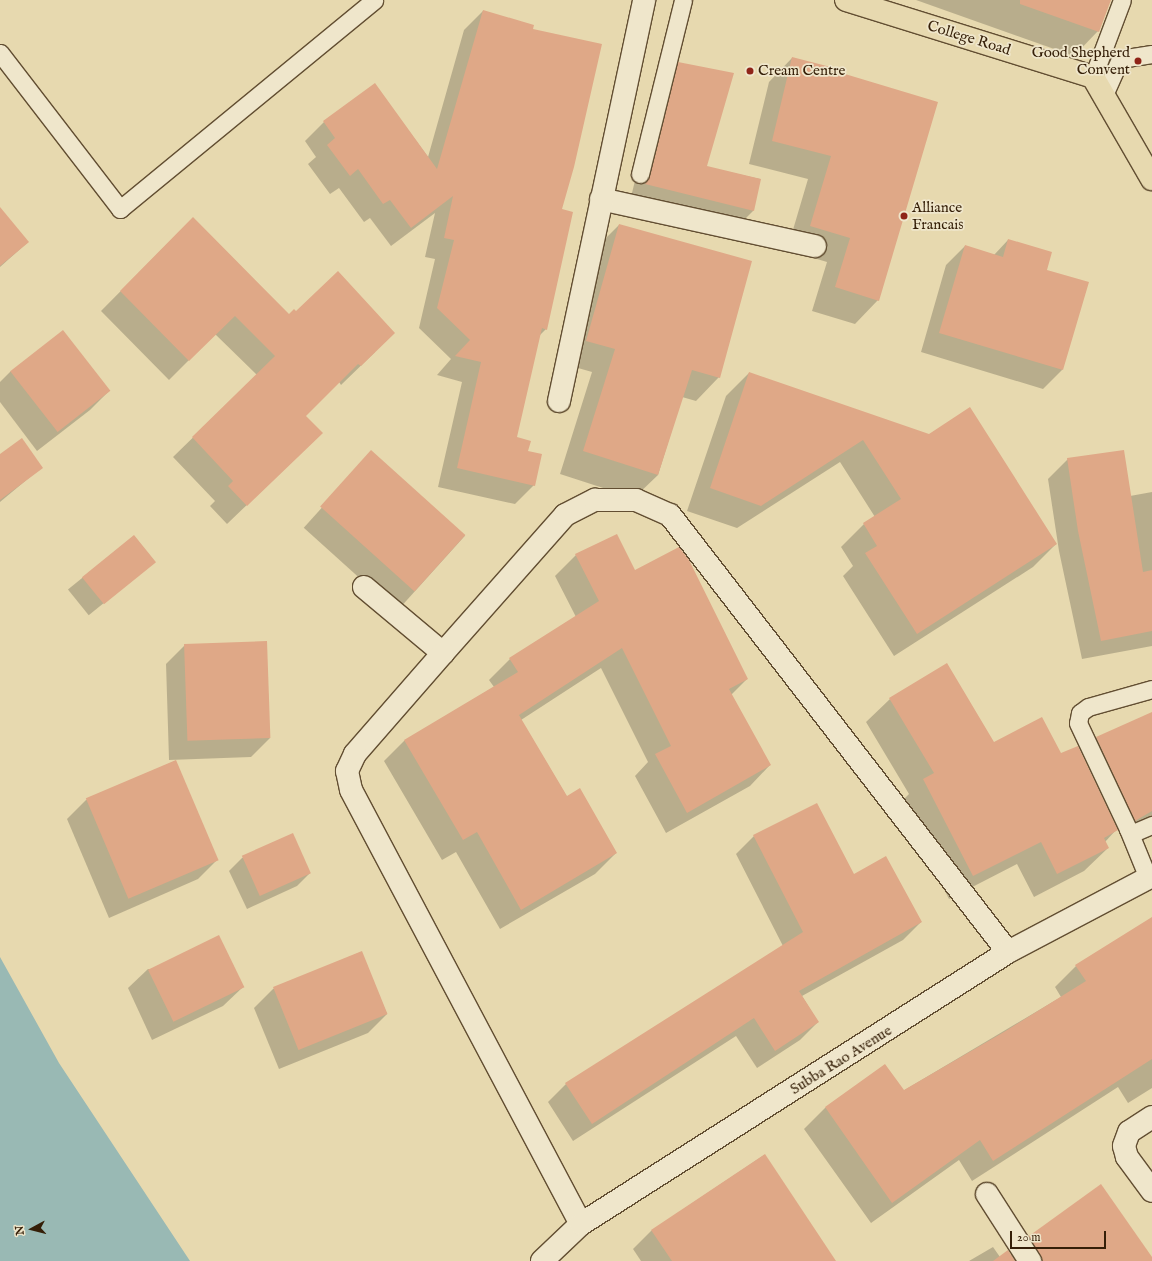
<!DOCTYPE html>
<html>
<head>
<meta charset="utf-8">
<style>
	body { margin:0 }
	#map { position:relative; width:1152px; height:1261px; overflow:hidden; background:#e7d9af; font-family:"IM FELL English",serif }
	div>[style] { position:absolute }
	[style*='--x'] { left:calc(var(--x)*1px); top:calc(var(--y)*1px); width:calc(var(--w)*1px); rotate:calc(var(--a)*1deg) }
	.water>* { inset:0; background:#99b9b4 }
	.shadow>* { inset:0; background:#0003; transform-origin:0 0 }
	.building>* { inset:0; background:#dfa887; transform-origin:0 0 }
	.roads { filter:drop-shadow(1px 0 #624e32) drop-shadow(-1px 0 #624e32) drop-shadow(0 1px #624e32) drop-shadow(0 -1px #624e32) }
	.service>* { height:17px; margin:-8.5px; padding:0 8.5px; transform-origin:8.5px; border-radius:8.5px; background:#efe6cb }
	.minor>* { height:22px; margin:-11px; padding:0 11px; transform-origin:11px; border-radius:11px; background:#efe6cb }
	.primary>* { height:22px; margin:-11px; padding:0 11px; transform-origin:11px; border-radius:11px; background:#e7d9af }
	.dots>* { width:11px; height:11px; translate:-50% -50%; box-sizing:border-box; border:2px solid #efe6cb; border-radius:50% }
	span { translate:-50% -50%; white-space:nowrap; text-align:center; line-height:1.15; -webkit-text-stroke:3.5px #efe6cb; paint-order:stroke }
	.street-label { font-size:15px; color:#351f08 }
	.poi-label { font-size:15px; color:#351f08 }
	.right { translate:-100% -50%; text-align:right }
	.left { translate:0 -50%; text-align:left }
	.north { position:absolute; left:12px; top:1209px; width:40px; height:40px; -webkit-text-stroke:3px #efe6cb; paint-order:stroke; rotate:263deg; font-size:11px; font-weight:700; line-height:16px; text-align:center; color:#351f08 }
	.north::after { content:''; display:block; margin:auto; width:14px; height:18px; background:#351f08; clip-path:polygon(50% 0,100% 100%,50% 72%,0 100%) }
	.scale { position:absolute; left:1010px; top:1231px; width:96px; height:18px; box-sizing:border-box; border:2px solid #351f08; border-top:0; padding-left:5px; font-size:12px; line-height:14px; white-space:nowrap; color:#351f08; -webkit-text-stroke:3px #efe6cb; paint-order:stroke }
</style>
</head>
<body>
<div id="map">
	<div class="water">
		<div style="clip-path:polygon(0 957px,59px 1063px,190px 1261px,0 1261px)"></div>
	</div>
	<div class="shadow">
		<div style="clip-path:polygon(916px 0,1110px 0,1098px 31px,1074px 56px)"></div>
		<div style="clip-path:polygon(483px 11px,532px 30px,560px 209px,546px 329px,539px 336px,516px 438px,527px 452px,534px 485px,515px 504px,438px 487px,462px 382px,437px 375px,451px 359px,419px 328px,435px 259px,425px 257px,435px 213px,391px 246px,370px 218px,364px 222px,339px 188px,330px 194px,308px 164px,316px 157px,305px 141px,324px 122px,375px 85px,428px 157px,464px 30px)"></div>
		<div style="clip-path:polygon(792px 58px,844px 75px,878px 300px,855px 324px,812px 311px,827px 262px,787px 250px,808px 179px,749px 164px,769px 82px)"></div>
		<div style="clip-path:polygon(678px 63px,706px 167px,760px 179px,753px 211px,734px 230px,631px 197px,659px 82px)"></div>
		<div style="clip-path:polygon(193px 218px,289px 315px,296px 312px,375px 352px,341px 385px,339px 382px,305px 416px,302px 452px,227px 524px,210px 506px,215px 501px,173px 457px,257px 375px,215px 334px,169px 380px,101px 311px)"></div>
		<div style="clip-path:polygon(0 220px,28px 242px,0 267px)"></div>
		<div style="clip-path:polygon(619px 225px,719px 377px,696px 401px,682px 397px,658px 475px,634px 498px,560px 474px,592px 372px,564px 364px,595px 249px)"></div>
		<div style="clip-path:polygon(1008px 240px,1045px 270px,1062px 370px,1043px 389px,921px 352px,946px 265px,965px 246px,994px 255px)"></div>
		<div style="clip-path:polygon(11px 371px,109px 391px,90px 410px,37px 451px,0 402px,0 382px)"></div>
		<div style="clip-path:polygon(749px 373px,929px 435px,1056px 544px,1033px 567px,894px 656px,843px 576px,853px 566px,841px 547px,864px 524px,875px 517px,840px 462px,737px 528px,687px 511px,726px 396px)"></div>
		<div style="left:372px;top:452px;width:125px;height:102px;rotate:42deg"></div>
		<div style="clip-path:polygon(0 455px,42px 467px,0 502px)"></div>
		<div style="clip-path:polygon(1068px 459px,1130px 496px,1152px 492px,1152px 646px,1082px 659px,1059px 551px,1048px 479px)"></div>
		<div style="left:134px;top:536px;width:33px;height:85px;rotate:51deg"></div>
		<div style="clip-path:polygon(576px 555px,635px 571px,747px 679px,731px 695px,770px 765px,750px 786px,666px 833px,635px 776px,648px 762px,601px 668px,521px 720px,567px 797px,616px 853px,595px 874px,500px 929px,456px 852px,442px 860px,384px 761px,404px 741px,494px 687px,489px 680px,510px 659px,576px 617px,555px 576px)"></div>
		<div style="clip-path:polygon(185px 645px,270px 738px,251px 757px,169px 760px,166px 664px)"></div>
		<div style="clip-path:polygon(890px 699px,994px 743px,1061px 755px,1116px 830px,1105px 842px,1108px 848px,1084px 871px,1034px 897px,1017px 864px,949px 899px,900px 803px,909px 794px,866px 722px)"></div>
		<div style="clip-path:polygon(1152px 713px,1152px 816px,1122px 833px,1083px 751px,1096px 738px)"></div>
		<div style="clip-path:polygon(175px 761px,217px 860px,198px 879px,109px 918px,67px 819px,86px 800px)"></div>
		<div style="clip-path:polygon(292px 835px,310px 873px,297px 886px,247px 909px,229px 871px,242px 858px)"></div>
		<div style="clip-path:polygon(754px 836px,921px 922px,903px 940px,802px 996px,818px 1022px,800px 1040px,757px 1068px,736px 1036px,573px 1141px,548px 1102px,566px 1084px,783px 946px,736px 854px)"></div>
		<div style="clip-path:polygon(1152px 918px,1152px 1088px,1128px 1103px,1118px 1087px,972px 1181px,959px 1160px,871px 1223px,804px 1129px,825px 1108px,885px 1065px,903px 1091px,1061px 997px,1055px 987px,1076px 966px)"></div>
		<div style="clip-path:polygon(361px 952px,387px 1014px,368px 1033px,279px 1069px,254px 1008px,273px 989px)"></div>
		<div style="clip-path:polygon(148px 969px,243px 987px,223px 1006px,152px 1040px,128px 988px)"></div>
		<div style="clip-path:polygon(764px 1155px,835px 1261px,641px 1261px,633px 1249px,651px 1231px)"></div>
		<div style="clip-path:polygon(1029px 1236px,1152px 1259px,1152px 1261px,969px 1261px,993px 1247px,1000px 1257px,1011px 1255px)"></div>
	</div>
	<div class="building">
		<div style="clip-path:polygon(1020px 0,1111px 0,1099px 32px,1020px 4px)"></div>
		<div style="clip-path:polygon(483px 10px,534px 25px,533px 29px,602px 44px,574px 167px,562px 209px,573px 212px,547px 330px,542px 328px,517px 437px,531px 441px,528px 451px,542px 454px,535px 486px,457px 468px,481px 362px,455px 356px,470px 340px,437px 308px,454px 240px,444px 238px,453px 196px,411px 228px,390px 200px,383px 204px,358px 169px,350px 176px,327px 145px,335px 138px,323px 121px,375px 83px,437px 169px)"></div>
		<div style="clip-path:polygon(792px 57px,846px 71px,845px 74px,938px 102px,879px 301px,835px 287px,850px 238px,810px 226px,831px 156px,772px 141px)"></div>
		<div style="clip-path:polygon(678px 62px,734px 73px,707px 166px,761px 179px,754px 211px,645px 184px,650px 176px)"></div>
		<div style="clip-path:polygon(0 207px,29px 242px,0 266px)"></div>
		<div style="clip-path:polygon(193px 217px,289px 314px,294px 309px,296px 311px,338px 271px,395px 333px,361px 366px,358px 364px,306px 416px,323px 433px,247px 506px,228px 486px,233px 481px,192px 437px,275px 356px,235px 316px,189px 361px,120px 291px)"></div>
		<div style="clip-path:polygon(619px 224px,752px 261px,720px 378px,692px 370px,658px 475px,583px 451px,615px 349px,586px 341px)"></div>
		<div style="clip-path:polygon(1008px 239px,1052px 252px,1047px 270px,1089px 282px,1063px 370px,939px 333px,965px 245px,1003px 257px)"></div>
		<div style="left:63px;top:330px;width:77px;height:67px;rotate:52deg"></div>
		<div style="clip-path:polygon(749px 372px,929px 434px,970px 407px,1057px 544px,917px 634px,865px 553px,877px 546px,863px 523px,901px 499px,863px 440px,761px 506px,710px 488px)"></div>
		<div style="clip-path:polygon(22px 438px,43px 468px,0 500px,0 454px)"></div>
		<div style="left:371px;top:450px;width:127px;height:76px;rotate:42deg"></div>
		<div style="clip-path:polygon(1124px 450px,1143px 572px,1152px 570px,1152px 631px,1101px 641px,1078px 531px,1067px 458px)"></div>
		<div style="clip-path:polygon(617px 534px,635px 570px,679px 547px,689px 560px,748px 679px,729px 689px,771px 765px,687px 813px,655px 754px,671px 746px,622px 648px,519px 715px,567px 796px,580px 788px,617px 853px,521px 910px,477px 832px,463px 840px,404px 740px,518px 672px,509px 658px,599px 601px,575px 554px)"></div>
		<div style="left:134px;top:535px;width:35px;height:67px;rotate:51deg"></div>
		<div style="left:267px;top:641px;width:97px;height:83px;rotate:88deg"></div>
		<div style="clip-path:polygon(947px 663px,994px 742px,1042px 717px,1061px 753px,1078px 746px,1118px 830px,1104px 838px,1109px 848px,1057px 874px,1041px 842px,973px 876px,923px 779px,934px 773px,889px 698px)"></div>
		<div style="clip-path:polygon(1152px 712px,1152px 811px,1135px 821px,1096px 737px)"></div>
		<div style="left:176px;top:760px;width:109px;height:98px;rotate:67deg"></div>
		<div style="clip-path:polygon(817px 803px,854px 874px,886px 856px,922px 922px,799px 991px,819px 1022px,775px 1051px,754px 1018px,592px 1124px,565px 1083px,803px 932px,753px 835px)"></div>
		<div style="left:293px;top:833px;width:44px;height:56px;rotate:66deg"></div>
		<div style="clip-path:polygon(1152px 917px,1152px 1059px,993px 1161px,980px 1140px,892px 1203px,825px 1107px,885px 1064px,904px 1090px,1004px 1032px,1086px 981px,1075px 965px)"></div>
		<div style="left:219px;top:935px;width:58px;height:79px;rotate:64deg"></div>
		<div style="left:362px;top:951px;width:68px;height:96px;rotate:68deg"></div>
		<div style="clip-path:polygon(765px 1154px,836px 1261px,672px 1261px,651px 1230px)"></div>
		<div style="clip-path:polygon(1101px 1184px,1152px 1257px,1152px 1261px,1042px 1261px,1029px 1236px)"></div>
		<div style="clip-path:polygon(1008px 1250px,1015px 1261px,993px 1261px)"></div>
	</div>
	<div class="roads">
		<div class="service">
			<div style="--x:0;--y:53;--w:197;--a:52.4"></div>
			<div style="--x:120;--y:209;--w:329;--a:-39.4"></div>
			<div style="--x:1093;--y:77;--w:82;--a:-69.4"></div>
			<div style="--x:1104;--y:95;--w:39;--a:-66"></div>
			<div style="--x:1120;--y:59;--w:32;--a:-9"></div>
			<div style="--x:640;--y:174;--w:179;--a:-76.1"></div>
			<div style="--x:1152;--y:689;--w:66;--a:164.3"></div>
			<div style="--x:1088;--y:707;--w:10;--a:143"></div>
			<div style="--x:1080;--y:713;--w:10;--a:101"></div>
			<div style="--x:1078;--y:723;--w:117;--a:64.7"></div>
			<div style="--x:1128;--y:829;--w:6;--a:39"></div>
			<div style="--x:1133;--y:833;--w:21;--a:-23"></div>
			<div style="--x:1128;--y:829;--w:53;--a:67.8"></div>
		</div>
		<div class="minor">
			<div style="--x:601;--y:199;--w:219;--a:12.4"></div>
			<div style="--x:559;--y:401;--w:410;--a:-78"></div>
			<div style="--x:364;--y:587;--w:103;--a:39.9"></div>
			<div style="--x:443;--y:653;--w:184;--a:-48.5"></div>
			<div style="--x:565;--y:515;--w:34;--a:-27"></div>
			<div style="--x:595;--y:500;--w:41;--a:0"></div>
			<div style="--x:636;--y:500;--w:37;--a:24"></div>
			<div style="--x:670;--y:515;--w:552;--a:52.28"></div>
			<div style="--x:443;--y:653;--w:134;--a:131.1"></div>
			<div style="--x:355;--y:754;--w:19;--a:115"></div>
			<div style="--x:347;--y:771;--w:19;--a:78"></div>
			<div style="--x:351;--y:790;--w:491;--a:62.1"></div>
			<div style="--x:1152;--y:1117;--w:27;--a:147"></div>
			<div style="--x:1129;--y:1132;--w:15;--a:110"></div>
			<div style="--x:1124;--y:1146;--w:11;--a:75"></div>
			<div style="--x:1127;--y:1157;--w:42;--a:53.7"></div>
			<div style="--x:987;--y:1194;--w:80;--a:57.3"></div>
			<div style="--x:542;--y:1261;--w:54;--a:-43.5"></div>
			<div style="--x:581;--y:1224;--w:506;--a:-32.5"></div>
			<div style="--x:1008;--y:952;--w:163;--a:-27.8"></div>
		</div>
		<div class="primary">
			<div style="--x:846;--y:0;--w:259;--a:17.3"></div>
			<div style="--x:1093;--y:77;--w:118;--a:60"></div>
		</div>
	</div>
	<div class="dots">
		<div style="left:1138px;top:61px;background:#8f2418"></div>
		<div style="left:750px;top:71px;background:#8f2418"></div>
		<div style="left:904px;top:216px;background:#8f2418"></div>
	</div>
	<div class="street-label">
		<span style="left:969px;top:38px;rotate:17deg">College Road</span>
		<span style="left:841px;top:1060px;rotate:-32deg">Subba Rao Avenue</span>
	</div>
	<div class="poi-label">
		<span class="right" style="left:1130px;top:61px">Good Shepherd<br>Convent</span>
		<span class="left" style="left:758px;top:71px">Cream Centre</span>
		<span class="left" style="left:912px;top:216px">Alliance<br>Francais</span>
	</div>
	<div class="north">N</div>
	<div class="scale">20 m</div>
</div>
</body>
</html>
